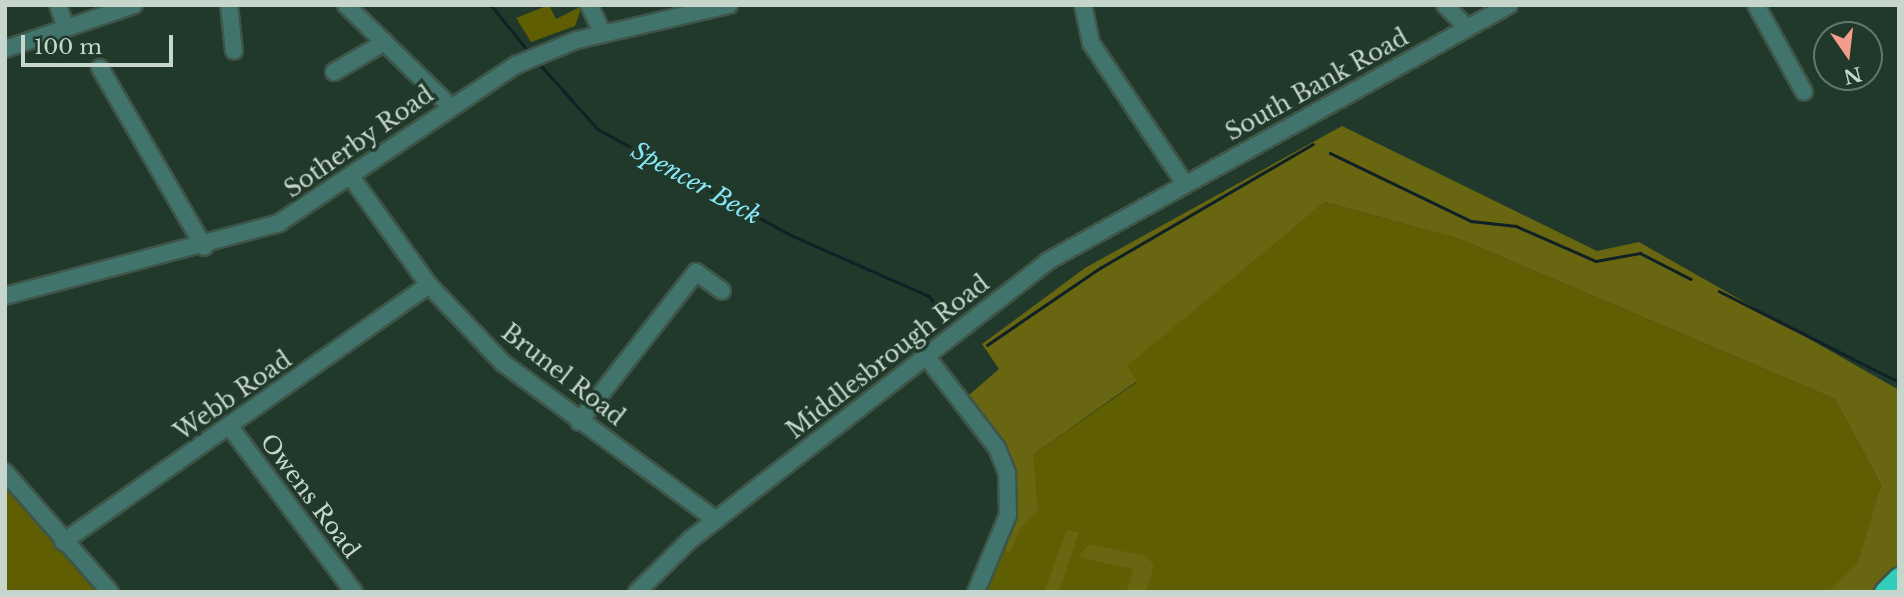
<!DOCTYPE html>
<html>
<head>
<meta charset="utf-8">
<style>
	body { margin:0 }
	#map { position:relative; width:1904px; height:597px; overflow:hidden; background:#20392b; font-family:"Libre Baskerville",serif }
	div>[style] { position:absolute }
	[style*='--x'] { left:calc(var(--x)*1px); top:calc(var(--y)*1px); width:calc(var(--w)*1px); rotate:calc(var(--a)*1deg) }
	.green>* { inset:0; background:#605e02 }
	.forest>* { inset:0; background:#686611 }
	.stream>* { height:2.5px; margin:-1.25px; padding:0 1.25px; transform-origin:1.25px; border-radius:1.25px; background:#0f2125 }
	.roads { filter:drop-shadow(2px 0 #3e5548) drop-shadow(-2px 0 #3e5548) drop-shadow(0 2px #3e5548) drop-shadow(0 -2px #3e5548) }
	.minor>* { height:16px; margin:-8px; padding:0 8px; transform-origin:8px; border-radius:8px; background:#41746d }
	.highway>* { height:21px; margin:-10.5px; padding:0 10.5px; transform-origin:10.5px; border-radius:10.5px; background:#31ccbc }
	span { translate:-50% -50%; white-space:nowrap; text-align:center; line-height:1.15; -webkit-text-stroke:7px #20392b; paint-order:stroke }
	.street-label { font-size:23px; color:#c7d6cd }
	.water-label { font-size:24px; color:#87e6f6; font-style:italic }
	.frame { position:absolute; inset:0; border:7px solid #c7d6cd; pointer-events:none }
	.north { position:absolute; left:1813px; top:21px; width:70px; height:70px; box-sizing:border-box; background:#20392b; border:2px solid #63786c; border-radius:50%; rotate:166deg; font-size:19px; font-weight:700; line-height:28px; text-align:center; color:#c7d6cd }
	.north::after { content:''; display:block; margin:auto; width:24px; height:32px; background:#f49d8c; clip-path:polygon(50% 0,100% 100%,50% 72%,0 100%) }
	.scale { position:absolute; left:21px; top:35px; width:152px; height:32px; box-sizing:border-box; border:4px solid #c7d6cd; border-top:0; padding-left:9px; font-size:21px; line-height:24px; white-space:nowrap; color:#c7d6cd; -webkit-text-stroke:5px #20392b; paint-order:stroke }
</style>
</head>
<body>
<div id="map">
	<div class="green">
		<div style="clip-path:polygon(549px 5px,556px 19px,582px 6px,575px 26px,531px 42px,516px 18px)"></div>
		<div style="clip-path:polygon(1325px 202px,1462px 240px,1835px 399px,1881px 485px,1857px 565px,1827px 592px,978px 592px,1033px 455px,1137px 382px,1126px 366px)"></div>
		<div style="clip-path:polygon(5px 487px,97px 592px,5px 592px)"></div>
	</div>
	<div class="forest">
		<div style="clip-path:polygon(1342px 126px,1597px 251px,1639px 242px,1899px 390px,1899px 567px,1873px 592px,1827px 592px,1857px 564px,1881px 485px,1835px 399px,1462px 240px,1325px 202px,1127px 366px,1137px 381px,1033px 455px,1038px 511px,1021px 527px,1010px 553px,1002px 547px,1012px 526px,1011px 457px,969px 395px,999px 369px,982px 344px,1085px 268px)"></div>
		<div style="clip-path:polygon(1067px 530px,1079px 532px,1059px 592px,1044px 592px)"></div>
		<div style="clip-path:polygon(1089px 544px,1146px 556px,1154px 565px,1146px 592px,1127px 592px,1133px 569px,1078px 557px)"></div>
	</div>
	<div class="stream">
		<div style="--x:491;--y:5;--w:60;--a:51"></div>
		<div style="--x:538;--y:62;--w:90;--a:48.2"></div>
		<div style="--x:598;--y:129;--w:222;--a:28.8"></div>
		<div style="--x:793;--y:236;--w:149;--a:23.8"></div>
		<div style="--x:929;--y:296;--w:17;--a:54"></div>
		<div style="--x:1330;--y:153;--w:157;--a:25.7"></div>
		<div style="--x:1471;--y:221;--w:45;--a:6.3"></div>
		<div style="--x:1516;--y:226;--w:87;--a:23.6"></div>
		<div style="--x:1596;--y:261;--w:45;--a:-10.3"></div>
		<div style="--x:1640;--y:253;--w:57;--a:27"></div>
		<div style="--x:1719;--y:291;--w:202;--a:26.8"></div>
		<div style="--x:987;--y:345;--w:137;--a:-34.3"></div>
		<div style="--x:1100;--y:268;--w:246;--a:-30.2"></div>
	</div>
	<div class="roads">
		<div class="minor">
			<div style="--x:58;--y:5;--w:24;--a:71"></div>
			<div style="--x:229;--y:5;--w:46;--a:83.8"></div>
			<div style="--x:346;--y:5;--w:145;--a:44.2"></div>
			<div style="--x:589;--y:5;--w:32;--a:64"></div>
			<div style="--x:1083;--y:5;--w:39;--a:78"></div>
			<div style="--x:1091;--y:43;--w:169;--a:56.3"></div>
			<div style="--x:1445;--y:5;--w:32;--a:46"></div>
			<div style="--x:1756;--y:5;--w:99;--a:61.1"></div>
			<div style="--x:5;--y:49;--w:136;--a:-18.8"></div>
			<div style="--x:100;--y:68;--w:207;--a:59.8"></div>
			<div style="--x:334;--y:72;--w:59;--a:-30.5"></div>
			<div style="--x:351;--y:177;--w:133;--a:54.2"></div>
			<div style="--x:429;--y:285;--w:108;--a:46.5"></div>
			<div style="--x:503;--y:363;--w:265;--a:36.4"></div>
			<div style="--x:5;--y:296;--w:284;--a:-14.9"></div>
			<div style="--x:279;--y:223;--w:285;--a:-33.7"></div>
			<div style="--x:516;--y:65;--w:66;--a:-22.3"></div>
			<div style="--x:577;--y:40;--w:156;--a:-13"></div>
			<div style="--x:926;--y:356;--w:116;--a:52.3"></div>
			<div style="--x:997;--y:448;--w:27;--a:68"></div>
			<div style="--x:1007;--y:473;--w:42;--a:88.6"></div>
			<div style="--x:1008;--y:515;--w:83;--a:112.6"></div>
			<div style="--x:579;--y:422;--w:190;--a:-52"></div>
			<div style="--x:696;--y:272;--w:32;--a:36"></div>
			<div style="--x:230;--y:427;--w:206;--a:53.1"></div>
			<div style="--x:5;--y:472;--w:159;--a:48.8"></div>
			<div style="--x:63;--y:542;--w:447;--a:-35.1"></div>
			<div style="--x:637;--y:592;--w:74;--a:-44.5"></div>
			<div style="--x:690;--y:540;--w:454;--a:-37.9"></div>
			<div style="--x:1048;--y:261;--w:527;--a:-29.04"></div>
		</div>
		<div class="highway">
			<div style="--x:1885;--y:592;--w:20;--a:-45"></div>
		</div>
	</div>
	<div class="street-label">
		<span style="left:1317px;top:85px;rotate:-29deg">South Bank Road</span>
		<span style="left:359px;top:142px;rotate:-35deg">Sotherby Road</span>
		<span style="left:888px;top:357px;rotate:-38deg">Middlesbrough Road</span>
		<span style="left:563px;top:375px;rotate:38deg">Brunel Road</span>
		<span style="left:233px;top:396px;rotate:-35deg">Webb Road</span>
		<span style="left:310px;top:496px;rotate:53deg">Owens Road</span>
	</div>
	<div class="water-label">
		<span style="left:696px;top:183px;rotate:29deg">Spencer Beck</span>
	</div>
	<div class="frame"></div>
	<div class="north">N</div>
	<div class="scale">100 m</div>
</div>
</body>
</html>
